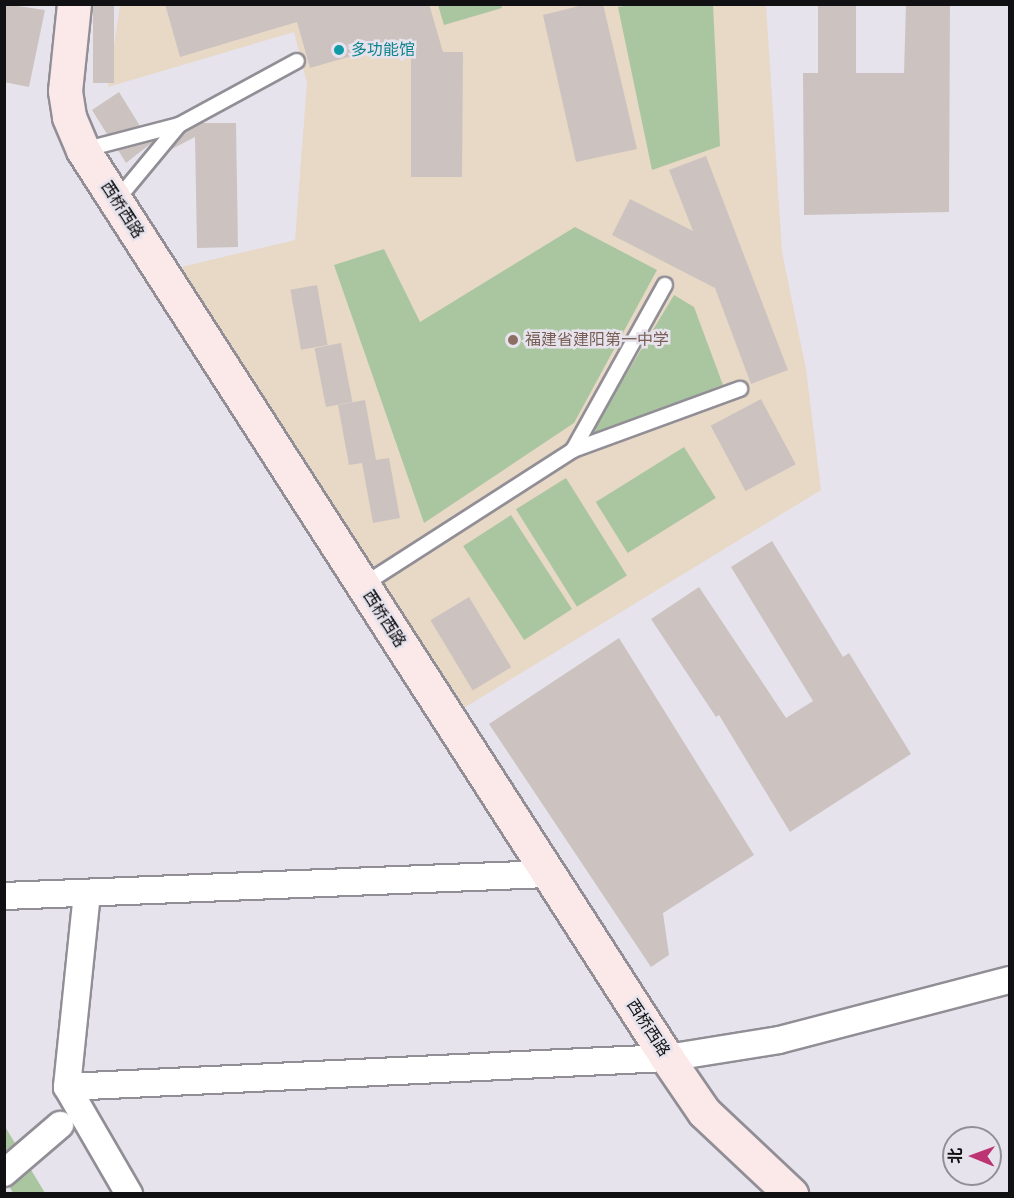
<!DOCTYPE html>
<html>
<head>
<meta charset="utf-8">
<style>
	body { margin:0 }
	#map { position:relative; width:1014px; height:1198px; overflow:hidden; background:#e6e3ec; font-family:"Varela Round","Noto Sans SC",sans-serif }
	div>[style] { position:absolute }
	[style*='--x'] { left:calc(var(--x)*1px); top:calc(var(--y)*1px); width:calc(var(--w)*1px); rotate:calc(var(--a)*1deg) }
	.education>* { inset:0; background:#e8d8c6 }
	.green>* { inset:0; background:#aac6a1; transform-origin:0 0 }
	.building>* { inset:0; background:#ccc3c0; transform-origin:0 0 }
	.roads { filter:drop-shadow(2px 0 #918e96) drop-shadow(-2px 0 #918e96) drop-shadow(0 2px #918e96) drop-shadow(0 -2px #918e96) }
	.lane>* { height:14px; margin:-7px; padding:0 7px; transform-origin:7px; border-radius:7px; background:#fff }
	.street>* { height:26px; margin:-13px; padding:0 13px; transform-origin:13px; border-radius:13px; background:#fff }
	.secondary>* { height:33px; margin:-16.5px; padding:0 16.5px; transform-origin:16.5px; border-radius:16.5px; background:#fbe9ea }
	.dots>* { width:16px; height:16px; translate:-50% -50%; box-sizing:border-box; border:3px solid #e6e3ec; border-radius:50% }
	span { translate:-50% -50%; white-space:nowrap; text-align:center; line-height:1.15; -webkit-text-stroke:5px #e6e3ec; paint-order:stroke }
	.culture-label { font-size:16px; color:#0d838f }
	.left { translate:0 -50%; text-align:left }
	.street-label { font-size:16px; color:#111113 }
	.education-label { font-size:16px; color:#785e54 }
	.frame { position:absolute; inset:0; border:6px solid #111113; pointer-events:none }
	.north { position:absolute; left:942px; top:1126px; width:60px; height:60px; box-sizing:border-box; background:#e6e3ec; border:2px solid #918f95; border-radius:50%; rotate:271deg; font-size:16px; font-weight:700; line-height:24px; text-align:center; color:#111113 }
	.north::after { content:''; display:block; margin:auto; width:21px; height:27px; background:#bc3472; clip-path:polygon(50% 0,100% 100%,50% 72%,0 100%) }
</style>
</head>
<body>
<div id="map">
	<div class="education">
		<div style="clip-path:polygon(120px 5px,766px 5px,782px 252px,806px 369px,821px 490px,462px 709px,181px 267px,295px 240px,307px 83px,294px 32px,108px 87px)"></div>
	</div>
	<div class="green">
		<div style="clip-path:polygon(636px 4px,713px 5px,720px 146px,652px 170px,618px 7px)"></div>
		<div style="clip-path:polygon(438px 5px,501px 5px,502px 8px,444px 25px)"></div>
		<div style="clip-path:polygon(575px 227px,657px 270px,574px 423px,424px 523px,334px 265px,384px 249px,420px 322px)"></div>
		<div style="clip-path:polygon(674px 295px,694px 307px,723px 385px,589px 436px)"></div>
		<div style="left:684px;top:447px;width:60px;height:104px;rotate:58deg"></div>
		<div style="left:566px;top:478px;width:115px;height:59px;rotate:58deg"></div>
		<div style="left:511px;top:515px;width:112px;height:57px;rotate:57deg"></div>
		<div style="clip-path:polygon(4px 1125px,45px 1193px,13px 1193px,5px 1179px)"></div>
	</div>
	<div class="building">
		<div style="clip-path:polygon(4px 4px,45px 10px,29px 87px,4px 82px)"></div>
		<div style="left:93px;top:4px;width:21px;height:79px"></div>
		<div style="clip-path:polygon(165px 4px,429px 4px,443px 52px,463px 52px,462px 177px,411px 177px,411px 39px,310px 68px,297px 22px,180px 57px)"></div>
		<div style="clip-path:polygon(587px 4px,603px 4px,637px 149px,576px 162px,543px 15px)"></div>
		<div style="clip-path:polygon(818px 4px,856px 4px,856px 73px,904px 73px,906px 4px,950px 4px,949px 212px,804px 215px,803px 73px,818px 73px)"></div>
		<div style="clip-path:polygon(119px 92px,140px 126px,107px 134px,92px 110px)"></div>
		<div style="clip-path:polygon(201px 123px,236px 123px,238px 247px,197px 248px,195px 137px,170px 150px,185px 132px)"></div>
		<div style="clip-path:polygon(154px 141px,126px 163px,118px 150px)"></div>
		<div style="clip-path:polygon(706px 156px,788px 370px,751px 384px,715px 288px,612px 235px,630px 199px,693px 231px,669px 170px)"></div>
		<div style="left:317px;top:285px;width:61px;height:27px;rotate:80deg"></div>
		<div style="left:341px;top:343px;width:60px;height:27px;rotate:79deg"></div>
		<div style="left:761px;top:399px;width:74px;height:57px;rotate:62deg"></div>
		<div style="clip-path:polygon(365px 400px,376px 460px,389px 458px,400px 518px,373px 523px,362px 463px,349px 465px,338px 405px)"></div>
		<div style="clip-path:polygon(772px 541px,843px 657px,849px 653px,911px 754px,790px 832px,719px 715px,716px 717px,651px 619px,699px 587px,786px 718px,813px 701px,731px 567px)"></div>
		<div style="left:469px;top:597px;width:82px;height:45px;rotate:59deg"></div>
		<div style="clip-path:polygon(619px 638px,754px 855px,663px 913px,669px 955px,651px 967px,489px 724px)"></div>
	</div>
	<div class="roads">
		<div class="lane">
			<div style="--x:83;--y:150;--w:99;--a:-14.6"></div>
			<div style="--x:116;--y:201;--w:99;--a:-50.3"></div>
			<div style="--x:179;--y:125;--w:134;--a:-28.5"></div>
			<div style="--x:573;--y:450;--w:189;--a:-60.9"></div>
			<div style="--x:363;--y:585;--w:250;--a:-32.7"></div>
			<div style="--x:573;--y:450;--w:178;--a:-20.1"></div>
		</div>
		<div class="street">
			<div style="--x:87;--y:893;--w:195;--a:95.9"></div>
			<div style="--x:67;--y:1087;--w:124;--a:59.9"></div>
			<div style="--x:4;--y:896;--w:544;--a:-2.32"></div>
			<div style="--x:67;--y:1087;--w:601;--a:-2.77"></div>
			<div style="--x:667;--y:1058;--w:113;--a:-9.1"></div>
			<div style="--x:779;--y:1040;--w:239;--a:-14.6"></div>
			<div style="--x:4;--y:1173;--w:74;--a:-40.6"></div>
		</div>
		<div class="secondary">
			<div style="--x:74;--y:4;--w:87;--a:95.9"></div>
			<div style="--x:65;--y:91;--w:26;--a:81"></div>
			<div style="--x:69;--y:117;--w:36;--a:67"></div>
			<div style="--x:83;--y:150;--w:1080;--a:57.25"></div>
			<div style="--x:667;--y:1058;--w:65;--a:55.6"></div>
			<div style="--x:704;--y:1112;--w:120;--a:43.3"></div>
		</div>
	</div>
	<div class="dots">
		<div style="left:339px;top:50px;background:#0f9aa8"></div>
		<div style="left:513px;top:340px;background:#8d6e63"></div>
	</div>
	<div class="culture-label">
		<span class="left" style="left:351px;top:50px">多功能馆</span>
	</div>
	<div class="street-label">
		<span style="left:122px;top:210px;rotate:57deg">西桥西路</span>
		<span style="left:384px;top:619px;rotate:57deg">西桥西路</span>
		<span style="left:648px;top:1028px;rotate:57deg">西桥西路</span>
	</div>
	<div class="education-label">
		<span class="left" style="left:525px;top:340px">福建省建阳第一中学</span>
	</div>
	<div class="frame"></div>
	<div class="north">北</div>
</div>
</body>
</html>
